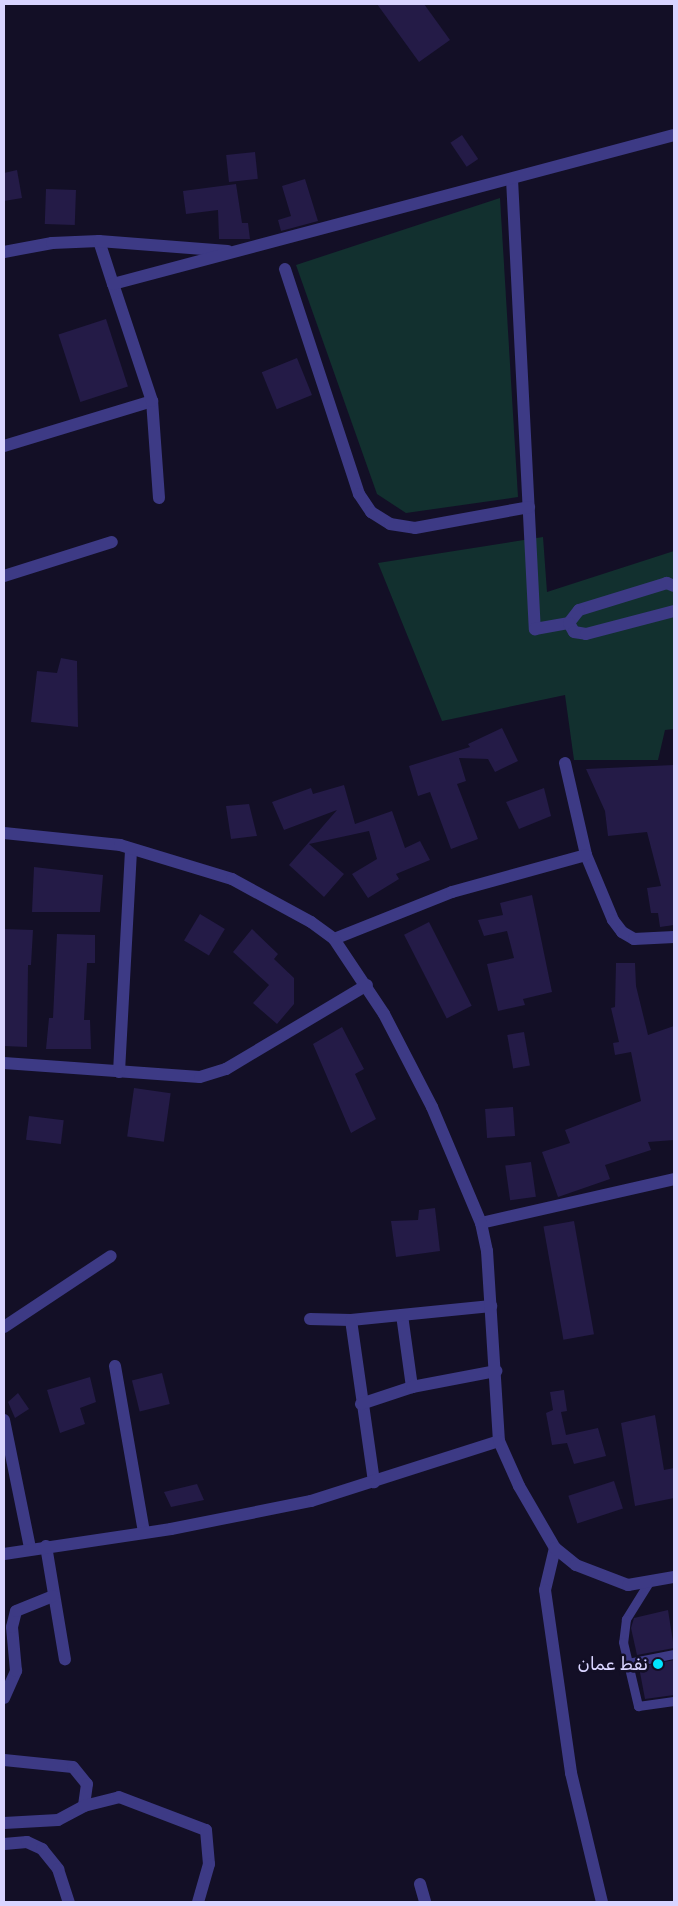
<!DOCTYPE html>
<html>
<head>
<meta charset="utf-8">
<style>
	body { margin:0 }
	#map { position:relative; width:678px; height:1906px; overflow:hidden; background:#130f26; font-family:Rubik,"Noto Sans Arabic",sans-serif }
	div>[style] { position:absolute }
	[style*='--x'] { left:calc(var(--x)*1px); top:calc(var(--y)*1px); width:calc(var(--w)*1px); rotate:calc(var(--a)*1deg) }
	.green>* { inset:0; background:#12302f }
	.building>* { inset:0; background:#241b47; transform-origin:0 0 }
	.service>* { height:9px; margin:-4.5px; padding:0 4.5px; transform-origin:4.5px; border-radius:4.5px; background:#3d3a85 }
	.minor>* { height:12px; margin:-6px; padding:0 6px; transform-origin:6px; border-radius:6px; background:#3d3a85 }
	.tertiary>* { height:12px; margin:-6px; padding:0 6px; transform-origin:6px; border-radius:6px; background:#3d3a85 }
	.dots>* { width:14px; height:14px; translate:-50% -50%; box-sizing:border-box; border:2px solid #130f26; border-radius:50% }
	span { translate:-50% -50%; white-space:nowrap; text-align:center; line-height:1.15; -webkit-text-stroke:5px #130f26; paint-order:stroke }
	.poi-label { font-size:18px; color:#d9d4ff }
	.right { translate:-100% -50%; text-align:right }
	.frame { position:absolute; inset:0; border:5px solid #d9d4ff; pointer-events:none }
</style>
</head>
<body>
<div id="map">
	<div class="green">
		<div style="clip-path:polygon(500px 198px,518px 497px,406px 513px,377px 494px,296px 265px)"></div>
		<div style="clip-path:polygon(543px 537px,547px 592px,674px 551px,674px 729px,665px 730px,658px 760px,574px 760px,565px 695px,442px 721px,378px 563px)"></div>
	</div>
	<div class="building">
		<div style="clip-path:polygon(377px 4px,424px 4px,450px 40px,419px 62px)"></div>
		<div style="left:462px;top:135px;width:29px;height:14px;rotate:56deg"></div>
		<div style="left:255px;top:152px;width:27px;height:29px;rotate:84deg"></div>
		<div style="clip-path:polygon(17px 170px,22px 198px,4px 201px,4px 173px)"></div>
		<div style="clip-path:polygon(305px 179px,318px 221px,281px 231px,278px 220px,291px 216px,282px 186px)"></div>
		<div style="clip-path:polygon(236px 184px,242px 223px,248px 223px,250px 239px,219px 239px,218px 210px,186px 214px,183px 191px)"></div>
		<div style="left:46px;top:189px;width:30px;height:35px;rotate:2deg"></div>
		<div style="left:106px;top:319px;width:71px;height:50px;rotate:72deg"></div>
		<div style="left:297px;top:358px;width:40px;height:38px;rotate:68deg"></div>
		<div style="clip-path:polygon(61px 658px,77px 661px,78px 727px,31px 722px,37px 671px,57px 673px)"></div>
		<div style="clip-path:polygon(502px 728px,518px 761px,495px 772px,488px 759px,459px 758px,466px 781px,457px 784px,478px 839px,451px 849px,430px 792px,418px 796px,409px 766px,470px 747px,468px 744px)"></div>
		<div style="clip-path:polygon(674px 765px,674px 925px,660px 927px,658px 913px,651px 913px,647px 888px,661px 886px,647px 832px,608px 836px,605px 811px,586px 769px)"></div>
		<div style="clip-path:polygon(344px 785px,355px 824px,392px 811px,405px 848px,420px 841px,430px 860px,396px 874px,399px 879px,368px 898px,352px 874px,377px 859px,369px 831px,309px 844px,344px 874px,324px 897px,289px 865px,337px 810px,284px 830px,272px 802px,311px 788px,313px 794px)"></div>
		<div style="clip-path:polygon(544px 788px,551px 816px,519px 829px,506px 802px)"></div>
		<div style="clip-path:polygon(249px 804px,257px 836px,231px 839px,226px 806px)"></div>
		<div style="clip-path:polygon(34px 867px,103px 875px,100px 912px,32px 912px)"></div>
		<div style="clip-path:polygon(532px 895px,552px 992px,523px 999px,525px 1005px,498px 1011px,487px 964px,514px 958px,507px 931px,484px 936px,478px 920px,503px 915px,500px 903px)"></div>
		<div style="left:200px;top:914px;width:29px;height:31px;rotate:31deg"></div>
		<div style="left:429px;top:922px;width:94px;height:28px;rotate:63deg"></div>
		<div style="clip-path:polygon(4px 929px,33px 930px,31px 965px,28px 965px,27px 1047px,4px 1046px)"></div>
		<div style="clip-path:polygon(252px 929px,278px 954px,274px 959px,294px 978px,294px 1004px,277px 1024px,253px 1003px,269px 985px,233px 952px)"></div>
		<div style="clip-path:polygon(57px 934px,95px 935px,95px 963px,87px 963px,84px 1020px,90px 1020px,91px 1049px,46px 1049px,49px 1018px,53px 1018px)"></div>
		<div style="clip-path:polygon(616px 963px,635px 963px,636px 986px,648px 1035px,674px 1026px,674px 1140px,648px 1142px,651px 1150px,605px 1165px,610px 1179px,558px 1197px,542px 1152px,570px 1143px,565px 1130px,641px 1101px,631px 1052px,615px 1055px,613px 1043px,619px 1042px,611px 1008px,615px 1007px)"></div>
		<div style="clip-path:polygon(342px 1027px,364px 1069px,355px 1074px,376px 1119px,351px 1133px,313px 1044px)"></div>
		<div style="left:524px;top:1032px;width:34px;height:17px;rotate:80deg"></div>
		<div style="left:134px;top:1088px;width:37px;height:49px;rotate:8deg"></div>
		<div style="left:513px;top:1107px;width:29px;height:28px;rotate:86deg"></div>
		<div style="left:29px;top:1116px;width:35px;height:24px;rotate:7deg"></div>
		<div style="left:531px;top:1162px;width:35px;height:26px;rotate:82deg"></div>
		<div style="clip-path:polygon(435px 1208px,440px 1251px,396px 1257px,391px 1221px,418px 1220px,419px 1210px)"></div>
		<div style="left:574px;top:1221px;width:115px;height:31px;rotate:80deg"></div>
		<div style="left:162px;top:1373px;width:32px;height:31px;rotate:76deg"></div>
		<div style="clip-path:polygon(90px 1377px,96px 1402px,80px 1408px,85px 1424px,60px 1433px,47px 1390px)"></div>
		<div style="clip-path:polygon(564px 1390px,567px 1411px,561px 1412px,566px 1435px,598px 1428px,606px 1456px,574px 1464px,567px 1443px,552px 1445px,546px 1413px,553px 1410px,550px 1392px)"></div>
		<div style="clip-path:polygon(18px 1393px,29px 1409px,15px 1418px,8px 1402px)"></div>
		<div style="clip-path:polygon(655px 1415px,664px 1470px,674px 1468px,674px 1498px,635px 1506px,621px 1423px)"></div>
		<div style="left:614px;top:1481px;width:29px;height:48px;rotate:72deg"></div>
		<div style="clip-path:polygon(197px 1484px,204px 1500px,171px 1507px,164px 1492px)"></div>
		<div style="clip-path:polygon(668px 1610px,674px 1648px,637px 1655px,631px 1628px,634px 1618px)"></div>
		<div style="clip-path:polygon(674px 1660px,674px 1695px,645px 1699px,639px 1667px)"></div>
	</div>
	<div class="service">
		<div style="--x:649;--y:1582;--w:44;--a:121.9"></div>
		<div style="--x:626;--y:1619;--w:23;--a:97"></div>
		<div style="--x:623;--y:1642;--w:66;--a:76.8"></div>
		<div style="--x:638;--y:1706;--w:36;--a:-8"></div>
		<div style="--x:628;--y:1663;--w:47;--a:-11.1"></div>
	</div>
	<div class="minor">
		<div style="--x:512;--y:179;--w:451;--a:87.1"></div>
		<div style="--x:535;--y:629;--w:35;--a:-10"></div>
		<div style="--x:99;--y:241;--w:45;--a:72"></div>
		<div style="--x:4;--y:252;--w:49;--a:-10.6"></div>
		<div style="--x:52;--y:243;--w:47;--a:-2.4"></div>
		<div style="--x:99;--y:241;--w:129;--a:4.4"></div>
		<div style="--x:285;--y:269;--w:237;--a:71.8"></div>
		<div style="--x:359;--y:494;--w:22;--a:56"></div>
		<div style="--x:371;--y:512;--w:22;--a:32"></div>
		<div style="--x:390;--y:524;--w:25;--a:9"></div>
		<div style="--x:415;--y:528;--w:116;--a:-10.4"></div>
		<div style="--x:4;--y:446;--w:155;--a:-16.9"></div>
		<div style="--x:159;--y:498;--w:97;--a:-94.1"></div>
		<div style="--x:152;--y:401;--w:123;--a:-108.4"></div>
		<div style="--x:113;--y:284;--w:580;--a:-14.87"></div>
		<div style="--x:4;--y:576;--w:113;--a:-17.5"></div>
		<div style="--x:674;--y:586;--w:8;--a:-157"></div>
		<div style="--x:667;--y:583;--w:92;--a:162.9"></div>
		<div style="--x:579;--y:610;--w:16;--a:128"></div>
		<div style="--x:569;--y:623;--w:10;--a:61"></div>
		<div style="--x:574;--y:632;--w:12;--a:9"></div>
		<div style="--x:586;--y:634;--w:91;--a:-14.6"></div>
		<div style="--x:565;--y:763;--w:94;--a:77.1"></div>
		<div style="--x:586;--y:855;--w:70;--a:67.4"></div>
		<div style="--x:613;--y:920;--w:15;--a:53"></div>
		<div style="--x:622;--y:932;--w:14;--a:30"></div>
		<div style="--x:634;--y:939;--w:40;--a:-2.9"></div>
		<div style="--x:334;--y:939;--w:127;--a:-21.7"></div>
		<div style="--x:452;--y:892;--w:139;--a:-15.4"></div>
		<div style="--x:4;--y:1063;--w:196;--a:4.1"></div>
		<div style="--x:200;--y:1077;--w:27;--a:-17"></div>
		<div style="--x:226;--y:1069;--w:164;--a:-30.8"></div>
		<div style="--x:119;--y:1072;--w:223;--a:-86.9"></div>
		<div style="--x:481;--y:1223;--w:198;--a:-12.8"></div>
		<div style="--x:402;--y:1315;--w:73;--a:82.1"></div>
		<div style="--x:310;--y:1319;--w:41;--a:1.4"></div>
		<div style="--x:351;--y:1320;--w:141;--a:-5.7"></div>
		<div style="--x:351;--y:1320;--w:164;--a:81.9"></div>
		<div style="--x:4;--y:1327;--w:128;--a:-33.6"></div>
		<div style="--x:115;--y:1366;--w:169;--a:80.1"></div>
		<div style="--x:361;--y:1404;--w:54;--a:-18.4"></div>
		<div style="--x:412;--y:1387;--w:86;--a:-10.8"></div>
		<div style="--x:4;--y:1420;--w:131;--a:78.5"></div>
		<div style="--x:46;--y:1546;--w:115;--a:80.5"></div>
		<div style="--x:555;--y:1548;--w:43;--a:103.4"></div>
		<div style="--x:545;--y:1590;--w:185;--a:81.9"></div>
		<div style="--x:571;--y:1773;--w:133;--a:76.5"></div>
		<div style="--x:4;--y:1554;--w:169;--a:-8.5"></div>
		<div style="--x:171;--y:1529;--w:143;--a:-11.3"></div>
		<div style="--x:311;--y:1501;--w:197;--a:-17.7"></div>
		<div style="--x:4;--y:1698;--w:30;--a:-66"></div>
		<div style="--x:16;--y:1671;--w:44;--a:-95.2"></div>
		<div style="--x:12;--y:1627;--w:16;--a:-76"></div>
		<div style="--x:16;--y:1611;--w:40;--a:-22"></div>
		<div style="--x:4;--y:1760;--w:69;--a:5.8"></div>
		<div style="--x:73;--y:1767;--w:22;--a:51"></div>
		<div style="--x:87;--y:1784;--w:22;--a:98"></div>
		<div style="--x:4;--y:1823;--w:54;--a:-3.2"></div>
		<div style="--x:58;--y:1820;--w:30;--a:-28"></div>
		<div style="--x:84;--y:1806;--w:36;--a:-14"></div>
		<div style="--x:119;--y:1797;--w:93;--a:20.8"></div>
		<div style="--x:206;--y:1830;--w:34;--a:85"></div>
		<div style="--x:209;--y:1864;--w:40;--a:106"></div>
		<div style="--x:4;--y:1844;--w:23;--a:-5"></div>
		<div style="--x:27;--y:1842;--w:17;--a:25"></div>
		<div style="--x:42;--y:1849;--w:26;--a:51"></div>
		<div style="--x:58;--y:1869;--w:35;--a:72"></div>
		<div style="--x:420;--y:1884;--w:19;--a:74"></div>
	</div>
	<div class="tertiary">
		<div style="--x:4;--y:833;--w:117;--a:5.9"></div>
		<div style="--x:120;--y:845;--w:117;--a:16.9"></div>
		<div style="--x:232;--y:879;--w:90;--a:28.6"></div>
		<div style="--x:311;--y:922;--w:29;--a:36"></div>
		<div style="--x:334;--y:939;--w:90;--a:56.3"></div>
		<div style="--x:384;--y:1014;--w:105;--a:62.7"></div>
		<div style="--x:432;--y:1107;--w:126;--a:67.1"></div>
		<div style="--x:481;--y:1223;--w:29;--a:78"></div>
		<div style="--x:487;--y:1251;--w:190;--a:86.4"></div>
		<div style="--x:499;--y:1441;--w:49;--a:66"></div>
		<div style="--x:519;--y:1486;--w:72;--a:59.9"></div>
		<div style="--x:555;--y:1548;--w:27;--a:39"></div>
		<div style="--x:576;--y:1565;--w:56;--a:21"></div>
		<div style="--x:628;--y:1585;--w:47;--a:-9.9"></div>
	</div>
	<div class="dots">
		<div style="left:658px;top:1664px;background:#00e5ff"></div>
	</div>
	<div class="poi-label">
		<span class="right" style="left:648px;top:1664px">نفط عمان</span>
	</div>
	<div class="frame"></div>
</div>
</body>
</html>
